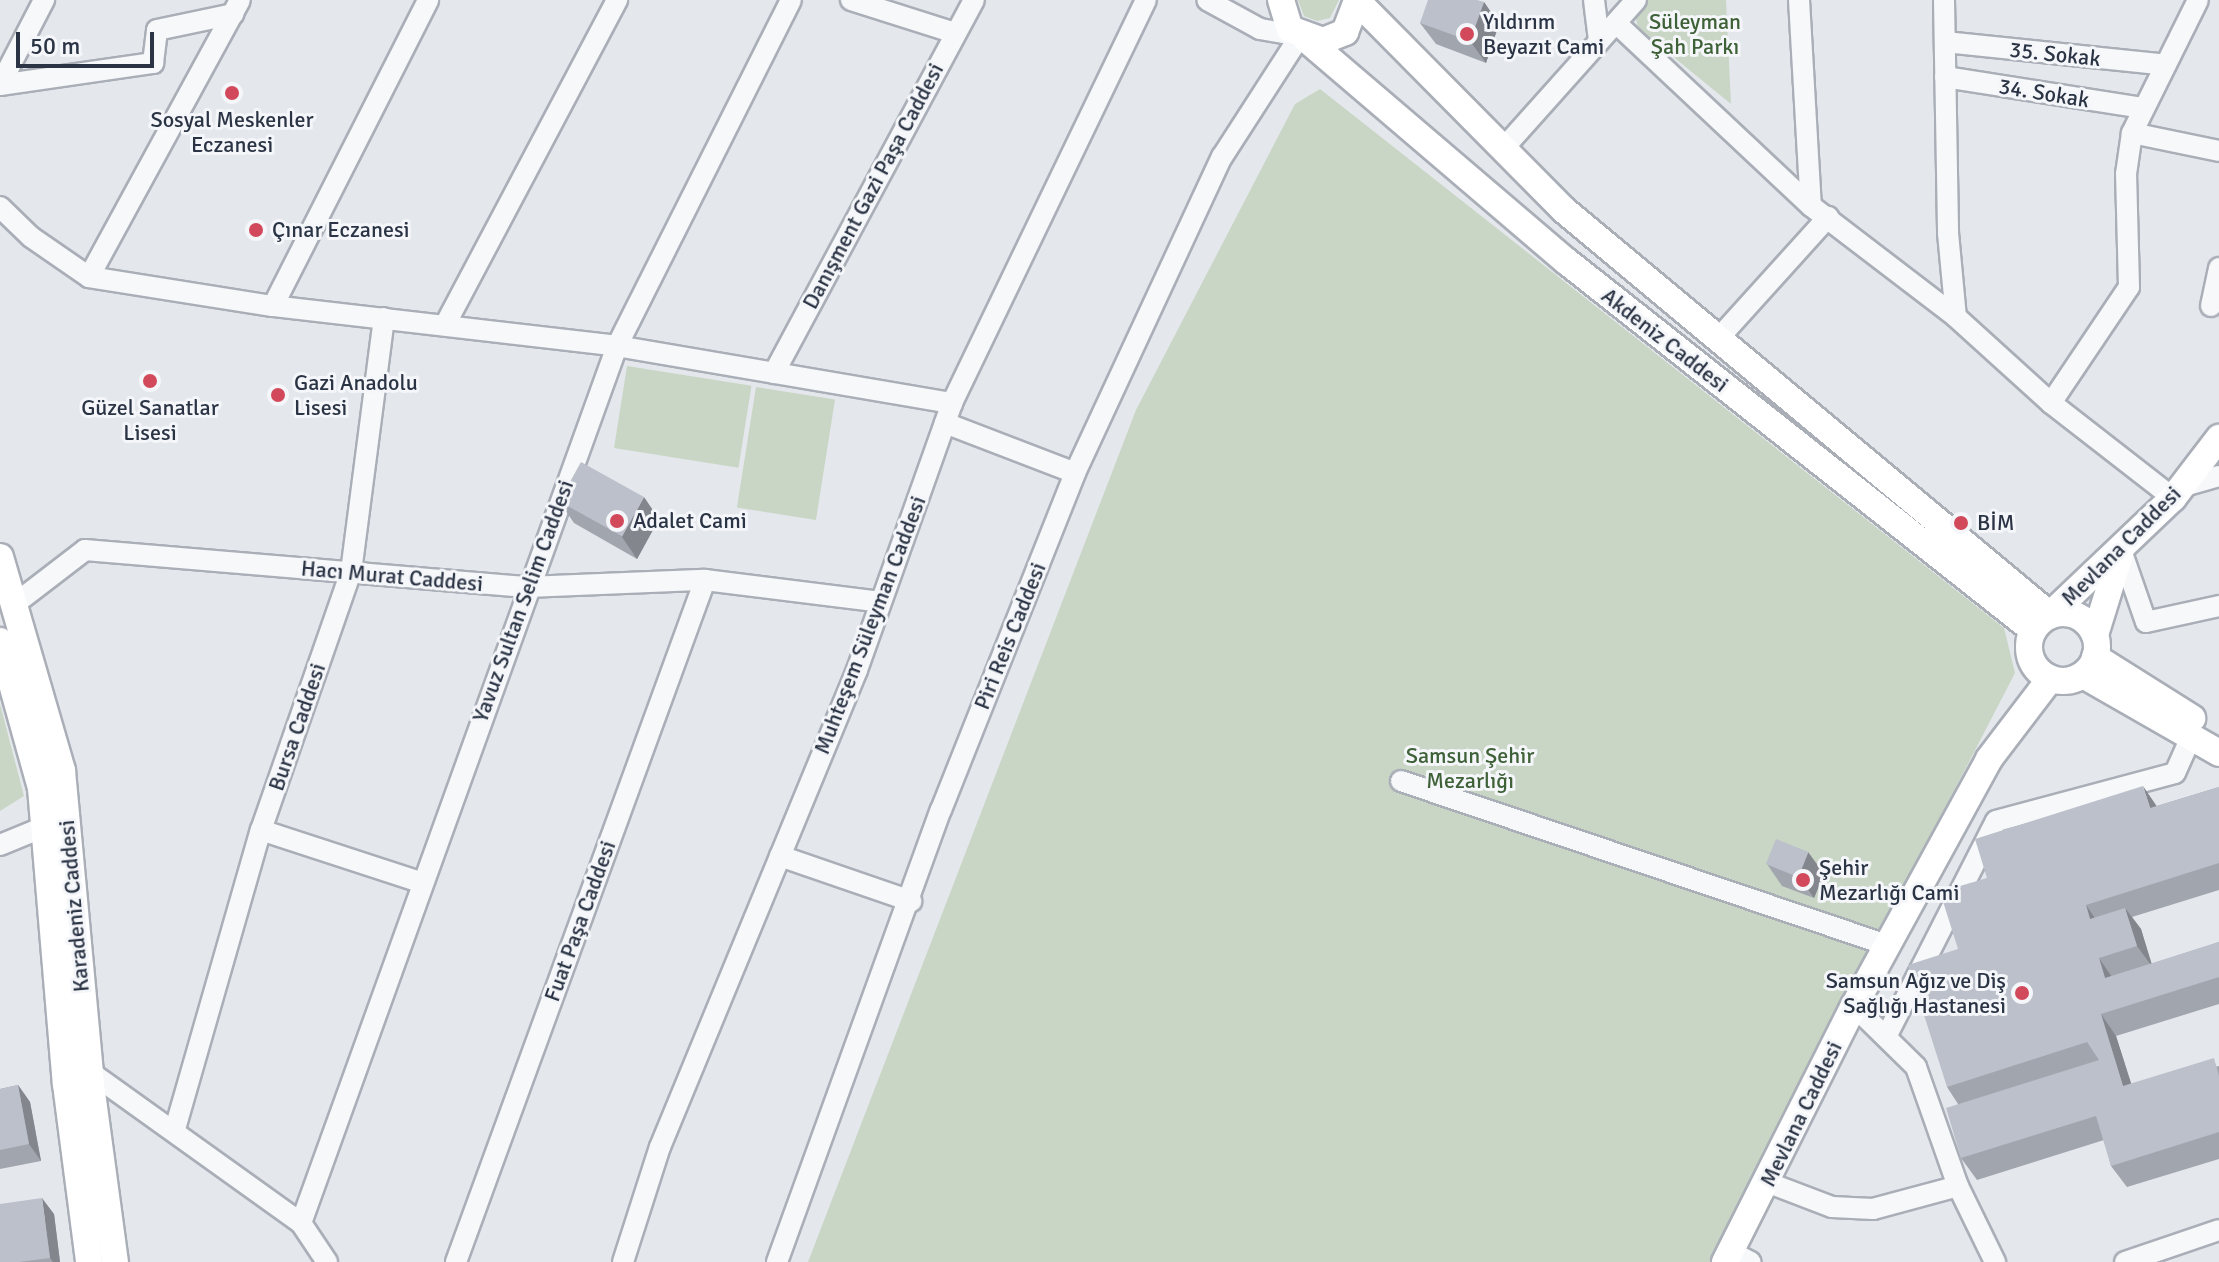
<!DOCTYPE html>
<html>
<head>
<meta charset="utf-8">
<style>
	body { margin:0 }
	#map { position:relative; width:2219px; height:1262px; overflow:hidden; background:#e4e7ec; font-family:Signika,sans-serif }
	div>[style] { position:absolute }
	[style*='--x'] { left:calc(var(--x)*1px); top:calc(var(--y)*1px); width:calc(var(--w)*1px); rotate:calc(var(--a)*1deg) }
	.green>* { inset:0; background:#c9d6c5; transform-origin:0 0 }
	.roads { filter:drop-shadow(2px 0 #a9aeb7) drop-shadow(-2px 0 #a9aeb7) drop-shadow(0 2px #a9aeb7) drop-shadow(0 -2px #a9aeb7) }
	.minor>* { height:20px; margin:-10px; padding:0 10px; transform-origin:10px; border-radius:10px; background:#f7f8fa }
	.major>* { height:26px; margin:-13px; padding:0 13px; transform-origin:13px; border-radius:13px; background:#fff }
	.major>.ring { margin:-13px; padding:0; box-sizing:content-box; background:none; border:26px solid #fff; border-radius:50% }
	.wall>* { inset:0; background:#a1a5ae }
	.shaded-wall>* { inset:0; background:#83868d }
	.building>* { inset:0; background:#bbc0ca; transform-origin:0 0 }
	.dots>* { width:22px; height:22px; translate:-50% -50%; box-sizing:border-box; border:4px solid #f4f6f9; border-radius:50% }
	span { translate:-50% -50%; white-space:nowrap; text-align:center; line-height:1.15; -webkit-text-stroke:6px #f4f6f9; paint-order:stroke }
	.poi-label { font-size:22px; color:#2b3445 }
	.left { translate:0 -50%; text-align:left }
	.right { translate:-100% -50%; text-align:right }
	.park-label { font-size:22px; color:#3f6138 }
	.street-label { font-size:22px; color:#2b3445 }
	.scale { position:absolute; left:16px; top:32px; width:138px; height:36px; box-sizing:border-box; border:4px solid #2b3445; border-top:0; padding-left:10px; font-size:24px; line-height:28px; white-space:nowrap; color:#2b3445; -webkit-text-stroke:6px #f4f6f9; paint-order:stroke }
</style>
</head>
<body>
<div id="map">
	<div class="green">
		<div style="clip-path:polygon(1298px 0,1339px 0,1330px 18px,1317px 21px,1304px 16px)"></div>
		<div style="clip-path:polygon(1647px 0,1726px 0,1731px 104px,1638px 28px,1635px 13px)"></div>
		<div style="clip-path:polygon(1320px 89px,2004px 628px,2015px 673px,1710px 1262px,808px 1262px,1136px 410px,1295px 104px)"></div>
		<div style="left:627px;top:366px;width:126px;height:83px;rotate:9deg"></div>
		<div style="left:756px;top:387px;width:80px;height:122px;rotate:9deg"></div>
		<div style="clip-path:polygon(0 704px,24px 796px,0 811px)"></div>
	</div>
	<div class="roads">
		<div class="minor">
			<div style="--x:851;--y:0;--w:109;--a:17.6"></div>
			<div style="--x:1594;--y:0;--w:41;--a:83"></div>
			<div style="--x:1799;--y:0;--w:206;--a:86.7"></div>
			<div style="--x:1944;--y:0;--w:233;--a:89"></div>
			<div style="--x:1948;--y:233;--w:84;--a:84.6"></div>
			<div style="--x:1616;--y:23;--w:267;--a:43.2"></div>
			<div style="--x:1811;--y:206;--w:183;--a:37.4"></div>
			<div style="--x:1956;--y:317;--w:128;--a:42.2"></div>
			<div style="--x:2051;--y:403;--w:155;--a:37.9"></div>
			<div style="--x:1945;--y:42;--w:222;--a:5.9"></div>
			<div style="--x:1945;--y:77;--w:201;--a:8.9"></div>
			<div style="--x:0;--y:85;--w:155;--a:-8.2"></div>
			<div style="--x:153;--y:63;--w:33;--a:-83"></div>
			<div style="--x:157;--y:30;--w:78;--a:-11.9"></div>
			<div style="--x:0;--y:85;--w:96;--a:-62.6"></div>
			<div style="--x:2132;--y:133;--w:89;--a:11.7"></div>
			<div style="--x:1502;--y:150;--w:201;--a:-48.2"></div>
			<div style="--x:0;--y:207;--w:43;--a:44.1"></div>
			<div style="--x:31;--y:237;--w:70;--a:34.6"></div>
			<div style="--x:89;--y:277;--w:186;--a:9"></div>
			<div style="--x:273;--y:306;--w:346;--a:6.6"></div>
			<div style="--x:617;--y:346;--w:340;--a:9.7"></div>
			<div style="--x:89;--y:277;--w:315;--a:-61.4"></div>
			<div style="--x:273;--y:306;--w:343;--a:-63.1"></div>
			<div style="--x:2211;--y:306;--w:39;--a:-78"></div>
			<div style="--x:445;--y:325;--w:368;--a:-62.1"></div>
			<div style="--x:1717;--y:340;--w:166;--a:-47.9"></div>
			<div style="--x:774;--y:373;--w:423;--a:-61.8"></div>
			<div style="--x:2051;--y:403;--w:140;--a:-56.1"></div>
			<div style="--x:2129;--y:287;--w:113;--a:-91.5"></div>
			<div style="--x:2126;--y:174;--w:41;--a:-81.7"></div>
			<div style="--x:2132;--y:133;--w:148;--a:-63.6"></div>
			<div style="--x:945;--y:423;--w:139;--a:21"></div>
			<div style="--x:2181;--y:487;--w:40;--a:-16"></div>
			<div style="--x:2121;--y:550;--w:76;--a:70.9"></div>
			<div style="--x:2146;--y:622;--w:75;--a:-12.4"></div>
			<div style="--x:16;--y:603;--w:87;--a:-37.5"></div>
			<div style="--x:85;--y:550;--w:444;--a:4.8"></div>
			<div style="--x:527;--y:587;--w:178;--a:-2.3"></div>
			<div style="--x:705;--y:580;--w:177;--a:7.1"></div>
			<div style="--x:1401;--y:781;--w:513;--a:18.65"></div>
			<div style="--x:261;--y:830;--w:167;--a:18.1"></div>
			<div style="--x:0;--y:845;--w:48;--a:-22.2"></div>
			<div style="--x:780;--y:856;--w:139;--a:19"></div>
			<div style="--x:1854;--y:1006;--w:87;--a:44.5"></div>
			<div style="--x:1916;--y:1067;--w:126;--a:70.6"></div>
			<div style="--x:1958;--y:1186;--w:85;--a:64"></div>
			<div style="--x:1887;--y:1035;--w:240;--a:-63"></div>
			<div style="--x:1996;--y:821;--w:185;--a:-15"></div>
			<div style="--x:2175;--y:773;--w:39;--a:-66"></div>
			<div style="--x:90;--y:1072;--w:259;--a:35.6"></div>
			<div style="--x:301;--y:1223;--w:47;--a:56.3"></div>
			<div style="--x:175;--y:1129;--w:311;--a:-74"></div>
			<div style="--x:261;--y:830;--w:273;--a:-70.8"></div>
			<div style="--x:351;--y:572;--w:256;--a:-82.6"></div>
			<div style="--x:1769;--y:1183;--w:67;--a:20.9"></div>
			<div style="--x:1832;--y:1207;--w:41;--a:2.8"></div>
			<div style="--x:1873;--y:1209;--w:88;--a:-15.1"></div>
			<div style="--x:301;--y:1223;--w:932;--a:-70.18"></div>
			<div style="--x:617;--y:346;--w:387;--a:-63.3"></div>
			<div style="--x:1731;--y:1252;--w:22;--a:27"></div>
			<div style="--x:456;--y:1262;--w:726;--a:-69.94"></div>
			<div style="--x:623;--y:1262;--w:121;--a:-72.2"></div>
			<div style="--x:660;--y:1147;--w:516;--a:-67.56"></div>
			<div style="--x:857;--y:670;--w:283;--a:-70.4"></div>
			<div style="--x:952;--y:403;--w:447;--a:-64.3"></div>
			<div style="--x:777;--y:1262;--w:481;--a:-70.1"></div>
			<div style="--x:941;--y:810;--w:363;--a:-68.3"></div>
			<div style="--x:1075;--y:473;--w:349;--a:-65.1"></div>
			<div style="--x:1222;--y:157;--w:144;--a:-57.2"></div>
			<div style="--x:1300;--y:36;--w:41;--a:-170.1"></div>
			<div style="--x:1260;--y:29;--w:60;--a:-151.3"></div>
			<div style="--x:2125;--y:1262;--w:99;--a:-18.8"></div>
		</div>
		<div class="major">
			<div style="--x:1281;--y:0;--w:30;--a:73"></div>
			<div style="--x:1290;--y:29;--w:35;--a:20"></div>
			<div style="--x:1323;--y:41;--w:24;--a:-22"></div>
			<div style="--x:1345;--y:32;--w:34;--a:-69"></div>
			<div style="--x:1357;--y:1;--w:294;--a:45.3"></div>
			<div style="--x:1564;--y:210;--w:633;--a:39.81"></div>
			<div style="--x:2050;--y:615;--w:170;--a:-43.6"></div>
			<div style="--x:2173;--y:498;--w:76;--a:-52.5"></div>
			<div style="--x:1306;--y:39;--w:342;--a:40.5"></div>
			<div style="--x:1566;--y:261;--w:595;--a:38.31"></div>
			<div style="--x:0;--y:557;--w:223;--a:73.8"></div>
			<div style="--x:62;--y:771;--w:315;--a:84.7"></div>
			<div style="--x:91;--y:1085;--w:179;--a:82.3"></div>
			<div class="ring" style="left:2029px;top:613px;width:42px;height:42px"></div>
			<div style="--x:2095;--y:635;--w:85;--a:-72.8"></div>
			<div style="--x:0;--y:641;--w:153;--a:74.4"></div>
			<div style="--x:41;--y:788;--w:297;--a:85.2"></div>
			<div style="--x:66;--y:1084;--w:179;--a:82.6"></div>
			<div style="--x:2095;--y:657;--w:115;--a:32.2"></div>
			<div style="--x:2083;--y:675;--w:157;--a:29.8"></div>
			<div style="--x:1725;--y:1262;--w:287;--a:-63.3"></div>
			<div style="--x:1854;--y:1006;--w:281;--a:-61.3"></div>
			<div style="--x:1989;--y:759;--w:101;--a:-52.7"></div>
		</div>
	</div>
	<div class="wall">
		<div style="clip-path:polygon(1484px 2px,1499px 24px,1486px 63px,1436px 44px,1420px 23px)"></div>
		<div style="clip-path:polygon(559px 501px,659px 519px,637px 559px,574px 523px)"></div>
		<div style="clip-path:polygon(2219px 787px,2219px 890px,2132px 917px,2141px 929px,2151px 964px,2219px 942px,2219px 1004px,2116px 1036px,2131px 1084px,2219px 1066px,2219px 1159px,2127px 1187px,2111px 1166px,2104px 1140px,1977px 1180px,1961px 1158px,1958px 1104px,1947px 1087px,1958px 949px,1987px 878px,2157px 806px)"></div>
		<div style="clip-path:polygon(1808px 852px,1824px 874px,1814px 898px,1782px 886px,1767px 864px)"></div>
		<div style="clip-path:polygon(18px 1085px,30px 1102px,41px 1161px,0 1169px,0 1089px)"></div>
		<div style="clip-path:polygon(54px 1214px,60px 1262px,0 1262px)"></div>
	</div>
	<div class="shaded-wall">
		<div style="clip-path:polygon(1484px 2px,1499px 24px,1486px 63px,1470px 41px)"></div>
		<div style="clip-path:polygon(644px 497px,659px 519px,637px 559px,622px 537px)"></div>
		<div style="clip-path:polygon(2143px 786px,2158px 808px,2150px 808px)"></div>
		<div style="clip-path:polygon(1808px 852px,1824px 874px,1814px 898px,1799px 876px)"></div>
		<div style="clip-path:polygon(2086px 905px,2101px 927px,2090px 919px)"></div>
		<div style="clip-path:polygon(2125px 908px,2141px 929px,2153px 968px,2137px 946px)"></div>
		<div style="clip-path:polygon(2099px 958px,2114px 980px,2105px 978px)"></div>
		<div style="clip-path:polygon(2101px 1014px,2116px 1036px,2139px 1108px,2123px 1086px)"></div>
		<div style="clip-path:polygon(18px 1085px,30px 1102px,41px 1161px,29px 1144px)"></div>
		<div style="clip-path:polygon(42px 1198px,54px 1214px,60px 1262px,53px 1262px,50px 1258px)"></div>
	</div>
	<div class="building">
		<div style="clip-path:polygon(1428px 0,1477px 0,1484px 2px,1470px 41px,1420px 23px)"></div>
		<div style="left:581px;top:462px;width:72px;height:45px;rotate:29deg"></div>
		<div style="clip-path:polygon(2143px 786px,2150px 808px,2219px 787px,2219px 863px,2086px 905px,2090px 919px,2125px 908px,2137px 946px,2099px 958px,2105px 978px,2219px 942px,2219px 977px,2101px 1014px,2123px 1086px,2214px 1058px,2219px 1076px,2219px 1132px,2111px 1166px,2096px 1116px,1961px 1158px,1946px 1108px,2099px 1060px,2087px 1042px,1947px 1087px,1908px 965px,1958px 949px,1940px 892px,1987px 878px,1975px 839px)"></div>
		<div style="left:1776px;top:839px;width:35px;height:27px;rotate:22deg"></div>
		<div style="clip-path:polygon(18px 1085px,29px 1144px,0 1150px,0 1089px)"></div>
		<div style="clip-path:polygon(42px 1198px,50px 1258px,19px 1262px,0 1262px,0 1204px)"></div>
	</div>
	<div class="dots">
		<div style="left:1467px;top:34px;background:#d1495b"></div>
		<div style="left:232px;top:93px;background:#d1495b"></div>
		<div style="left:256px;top:230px;background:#d1495b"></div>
		<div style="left:150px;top:381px;background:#d1495b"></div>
		<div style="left:278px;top:395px;background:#d1495b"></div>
		<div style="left:617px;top:521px;background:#d1495b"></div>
		<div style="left:1961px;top:523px;background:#d1495b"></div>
		<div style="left:1803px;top:880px;background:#d1495b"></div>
		<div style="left:2022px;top:993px;background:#d1495b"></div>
	</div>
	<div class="poi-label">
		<span class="left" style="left:1483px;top:34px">Yıldırım<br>Beyazıt Cami</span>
		<span style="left:232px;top:132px">Sosyal Meskenler<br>Eczanesi</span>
		<span class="left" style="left:272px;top:230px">Çınar Eczanesi</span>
		<span class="left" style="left:294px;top:395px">Gazi Anadolu<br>Lisesi</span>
		<span style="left:150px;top:420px">Güzel Sanatlar<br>Lisesi</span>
		<span class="left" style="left:633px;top:521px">Adalet Cami</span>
		<span class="left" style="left:1977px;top:523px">BİM</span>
		<span class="left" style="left:1819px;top:880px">Şehir<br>Mezarlığı Cami</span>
		<span class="right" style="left:2006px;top:993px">Samsun Ağız ve Diş<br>Sağlığı Hastanesi</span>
	</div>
	<div class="park-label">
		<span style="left:1695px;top:34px">Süleyman<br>Şah Parkı</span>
		<span style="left:1470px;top:768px">Samsun Şehir<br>Mezarlığı</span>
	</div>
	<div class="street-label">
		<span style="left:2055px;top:54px;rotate:6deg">35. Sokak</span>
		<span style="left:2044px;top:93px;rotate:9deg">34. Sokak</span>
		<span style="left:873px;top:186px;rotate:-62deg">Danışment Gazi Paşa Caddesi</span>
		<span style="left:1665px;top:340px;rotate:38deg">Akdeniz Caddesi</span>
		<span style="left:2121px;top:546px;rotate:-45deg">Mevlana Caddesi</span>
		<span style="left:392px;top:576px;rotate:5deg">Hacı Murat Caddesi</span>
		<span style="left:523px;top:601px;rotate:-70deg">Yavuz Sultan Selim Caddesi</span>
		<span style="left:870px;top:625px;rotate:-69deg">Muhteşem Süleyman Caddesi</span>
		<span style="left:1010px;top:636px;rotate:-68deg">Piri Reis Caddesi</span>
		<span style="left:297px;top:727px;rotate:-71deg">Bursa Caddesi</span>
		<span style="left:74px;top:906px;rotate:-95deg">Karadeniz Caddesi</span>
		<span style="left:580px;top:921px;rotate:-70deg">Fuat Paşa Caddesi</span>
		<span style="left:1801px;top:1114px;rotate:-64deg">Mevlana Caddesi</span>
	</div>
	<div class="scale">50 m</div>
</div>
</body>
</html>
